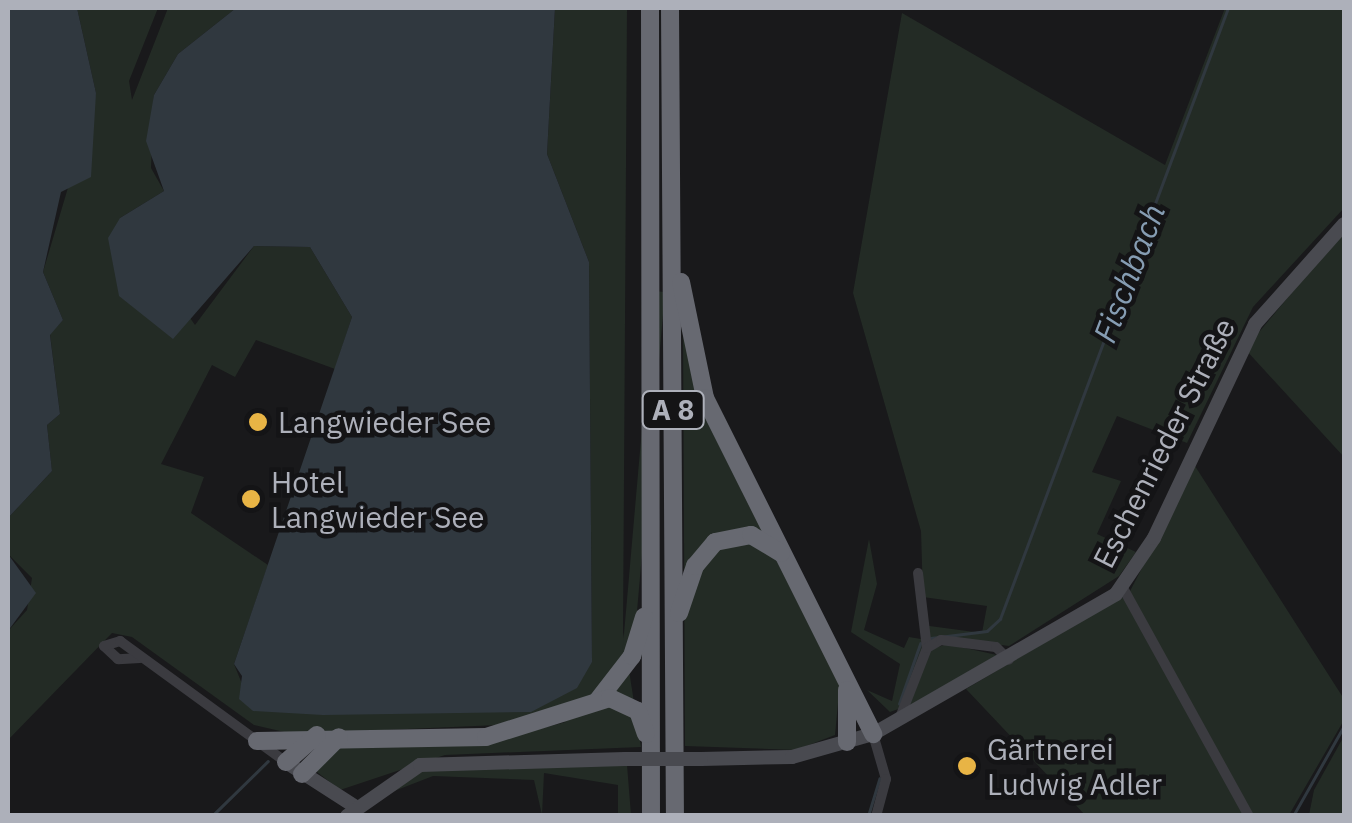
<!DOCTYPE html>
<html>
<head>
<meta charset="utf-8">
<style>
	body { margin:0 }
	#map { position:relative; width:1352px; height:823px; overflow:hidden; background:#19191b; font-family:"IBM Plex Sans",sans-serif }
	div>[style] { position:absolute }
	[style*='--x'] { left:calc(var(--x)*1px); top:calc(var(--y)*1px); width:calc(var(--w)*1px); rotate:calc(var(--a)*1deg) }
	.green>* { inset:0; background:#232b25; transform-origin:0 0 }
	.water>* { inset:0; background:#30383f }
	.stream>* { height:2.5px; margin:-1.25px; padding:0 1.25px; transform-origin:1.25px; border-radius:1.25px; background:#30383f }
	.street>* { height:10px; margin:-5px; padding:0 5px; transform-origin:5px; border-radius:5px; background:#3b3b40 }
	.secondary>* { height:14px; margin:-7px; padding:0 7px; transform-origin:7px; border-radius:7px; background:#494a50 }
	.highway>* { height:18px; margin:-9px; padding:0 9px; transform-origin:9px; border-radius:9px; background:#676971 }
	.secondary-bridge>* { height:14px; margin:-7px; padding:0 7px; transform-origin:7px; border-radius:7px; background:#494a50 }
	.dots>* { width:28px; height:28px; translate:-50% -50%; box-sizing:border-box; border:5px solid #141416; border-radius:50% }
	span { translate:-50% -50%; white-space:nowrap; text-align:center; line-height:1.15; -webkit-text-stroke:9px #141416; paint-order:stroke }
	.shield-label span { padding:2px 8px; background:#141416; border:2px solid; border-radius:8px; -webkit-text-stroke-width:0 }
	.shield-label { font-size:28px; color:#adb0ba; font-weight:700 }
	.poi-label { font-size:30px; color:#adb0ba }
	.left { translate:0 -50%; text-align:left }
	.street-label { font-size:30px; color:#adb0ba }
	.water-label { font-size:32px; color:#869db3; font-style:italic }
	.frame { position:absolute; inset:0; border:10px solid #adb0ba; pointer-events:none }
</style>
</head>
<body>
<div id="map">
	<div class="green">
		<div style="clip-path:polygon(77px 8px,158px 8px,129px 81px,132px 100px,168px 8px,236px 8px,178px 54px,154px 95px,151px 168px,164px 191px,120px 218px,195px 325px,254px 246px,310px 247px,352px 317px,335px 369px,256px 340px,235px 377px,212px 365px,161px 464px,204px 477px,191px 513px,268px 565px,234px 664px,253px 711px,499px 711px,592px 662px,589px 262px,547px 154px,555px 8px,627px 8px,623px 632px,641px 747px,445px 755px,340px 790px,317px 772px,328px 744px,496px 740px,566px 722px,293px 734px,254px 725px,132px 637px,112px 633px,8px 740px,8px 631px,27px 610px,32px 578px,8px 554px,8px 518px,52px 471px,47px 425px,60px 414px,50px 334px,63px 320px,43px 272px,96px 93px)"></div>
		<div style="clip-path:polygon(1225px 8px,1344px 8px,1344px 208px,1253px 307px,1187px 443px,1117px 416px,1092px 472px,1121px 481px,1097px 534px,1136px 552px,1119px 576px,1009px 646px,965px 640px,924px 648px,901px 708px,890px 712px,867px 690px,892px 701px,900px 664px,851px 632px,869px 539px,877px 584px,864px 630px,904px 648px,909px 637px,921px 639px,922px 625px,982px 633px,987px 606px,923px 597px,921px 531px,853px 293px,902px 13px,1165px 165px)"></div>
		<div style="clip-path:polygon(1344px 230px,1344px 457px,1245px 349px)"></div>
		<div style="left:654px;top:291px;width:11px;height:365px;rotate:5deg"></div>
		<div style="clip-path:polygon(683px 327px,840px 682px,835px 735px,796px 750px,685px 746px)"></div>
		<div style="clip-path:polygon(1195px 466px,1344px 699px,1344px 720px,1289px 815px,1085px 815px,966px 689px,1129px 593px)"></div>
		<div style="clip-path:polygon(947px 644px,997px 655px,909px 707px,929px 650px)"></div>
		<div style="clip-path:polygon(1344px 736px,1344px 815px,1309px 815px,1314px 790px)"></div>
		<div style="clip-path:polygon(627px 765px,631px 815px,618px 815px,618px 785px,544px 773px,542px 815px,534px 780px,433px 776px,384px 795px,423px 768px)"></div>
	</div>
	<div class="water">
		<div style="clip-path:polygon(8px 8px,77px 8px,96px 93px,91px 177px,61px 192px,43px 272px,63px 320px,50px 335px,60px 414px,47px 425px,52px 471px,8px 518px)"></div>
		<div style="clip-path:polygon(236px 8px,555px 8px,547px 154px,589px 262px,592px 662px,577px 688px,531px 712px,323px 715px,253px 711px,239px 699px,242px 676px,234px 664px,352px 317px,310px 247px,254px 246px,173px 339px,119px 296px,108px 238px,120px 218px,164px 191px,146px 141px,154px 95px,178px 54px)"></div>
		<div style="clip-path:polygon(8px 554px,36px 593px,8px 631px)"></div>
	</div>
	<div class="stream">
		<div style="--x:931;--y:638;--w:56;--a:-7.1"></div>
		<div style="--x:987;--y:631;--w:18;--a:-43"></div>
		<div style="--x:1000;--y:619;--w:652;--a:-69.54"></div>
		<div style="--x:899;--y:704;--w:64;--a:-70.7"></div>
		<div style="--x:212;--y:816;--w:78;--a:-44.5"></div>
		<div style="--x:868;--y:816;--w:39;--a:-73"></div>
		<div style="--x:1293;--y:816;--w:103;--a:-60.5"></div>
	</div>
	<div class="street">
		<div style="--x:918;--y:573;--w:76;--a:83.2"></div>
		<div style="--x:1123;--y:588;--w:260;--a:61.1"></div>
		<div style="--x:140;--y:658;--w:22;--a:177"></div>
		<div style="--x:118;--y:659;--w:19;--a:-137"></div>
		<div style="--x:104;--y:646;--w:17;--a:-17"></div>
		<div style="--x:120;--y:641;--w:205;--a:36.1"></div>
		<div style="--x:899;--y:720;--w:77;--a:-68.7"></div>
		<div style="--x:927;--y:648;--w:16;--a:-30"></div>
		<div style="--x:941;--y:640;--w:55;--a:7.3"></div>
		<div style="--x:996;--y:647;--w:18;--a:45"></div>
		<div style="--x:873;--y:734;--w:47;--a:73.9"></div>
		<div style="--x:886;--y:779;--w:38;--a:105"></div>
	</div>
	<div class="secondary">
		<div style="--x:701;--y:759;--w:91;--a:-1.3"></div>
		<div style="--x:792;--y:757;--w:84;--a:-15.9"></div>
		<div style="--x:873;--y:734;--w:280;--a:-29.9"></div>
		<div style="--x:1116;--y:594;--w:68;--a:-55.8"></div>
		<div style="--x:1154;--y:538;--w:237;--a:-64.7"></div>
		<div style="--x:1255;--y:324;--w:134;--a:-48.3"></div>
		<div style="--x:286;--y:762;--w:81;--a:32.9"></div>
		<div style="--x:347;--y:816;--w:89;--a:-34.9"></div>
		<div style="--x:420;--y:765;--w:205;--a:-1.7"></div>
	</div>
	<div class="highway">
		<div style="--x:650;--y:8;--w:808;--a:89.93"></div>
		<div style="--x:670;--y:8;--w:808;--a:89.65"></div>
		<div style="--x:681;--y:282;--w:118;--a:78.3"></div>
		<div style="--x:705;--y:398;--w:376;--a:63.4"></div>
		<div style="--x:679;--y:613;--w:50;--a:-71.2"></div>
		<div style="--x:695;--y:566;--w:31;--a:-50"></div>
		<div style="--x:715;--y:542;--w:37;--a:-11"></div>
		<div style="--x:751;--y:535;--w:35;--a:31"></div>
		<div style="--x:598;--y:700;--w:56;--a:-52.3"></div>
		<div style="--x:632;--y:656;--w:41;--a:-72.9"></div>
		<div style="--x:257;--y:741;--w:229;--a:-1"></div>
		<div style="--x:486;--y:737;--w:130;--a:-17.5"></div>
		<div style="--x:610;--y:698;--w:31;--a:25"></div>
		<div style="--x:638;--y:711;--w:24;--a:71"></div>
		<div style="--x:847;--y:742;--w:52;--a:-90"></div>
		<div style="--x:286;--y:762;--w:41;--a:-41.1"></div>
		<div style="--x:302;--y:774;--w:52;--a:-45"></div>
	</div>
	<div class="secondary-bridge">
		<div style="--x:625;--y:759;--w:76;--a:0"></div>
	</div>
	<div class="dots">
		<div style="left:258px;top:422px;background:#e8b445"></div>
		<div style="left:251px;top:499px;background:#e8b445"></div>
		<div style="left:967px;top:766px;background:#e8b445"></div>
	</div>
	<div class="shield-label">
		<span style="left:673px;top:410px">A 8</span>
	</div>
	<div class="poi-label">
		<span class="left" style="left:278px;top:422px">Langwieder See</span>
		<span class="left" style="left:271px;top:499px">Hotel<br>Langwieder See</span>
		<span class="left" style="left:987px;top:766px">Gärtnerei<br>Ludwig Adler</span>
	</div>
	<div class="street-label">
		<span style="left:1164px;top:443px;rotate:-63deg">Eschenrieder Straße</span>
	</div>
	<div class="water-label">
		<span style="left:1129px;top:273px;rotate:-69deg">Fischbach</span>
	</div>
	<div class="frame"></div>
</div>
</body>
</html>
